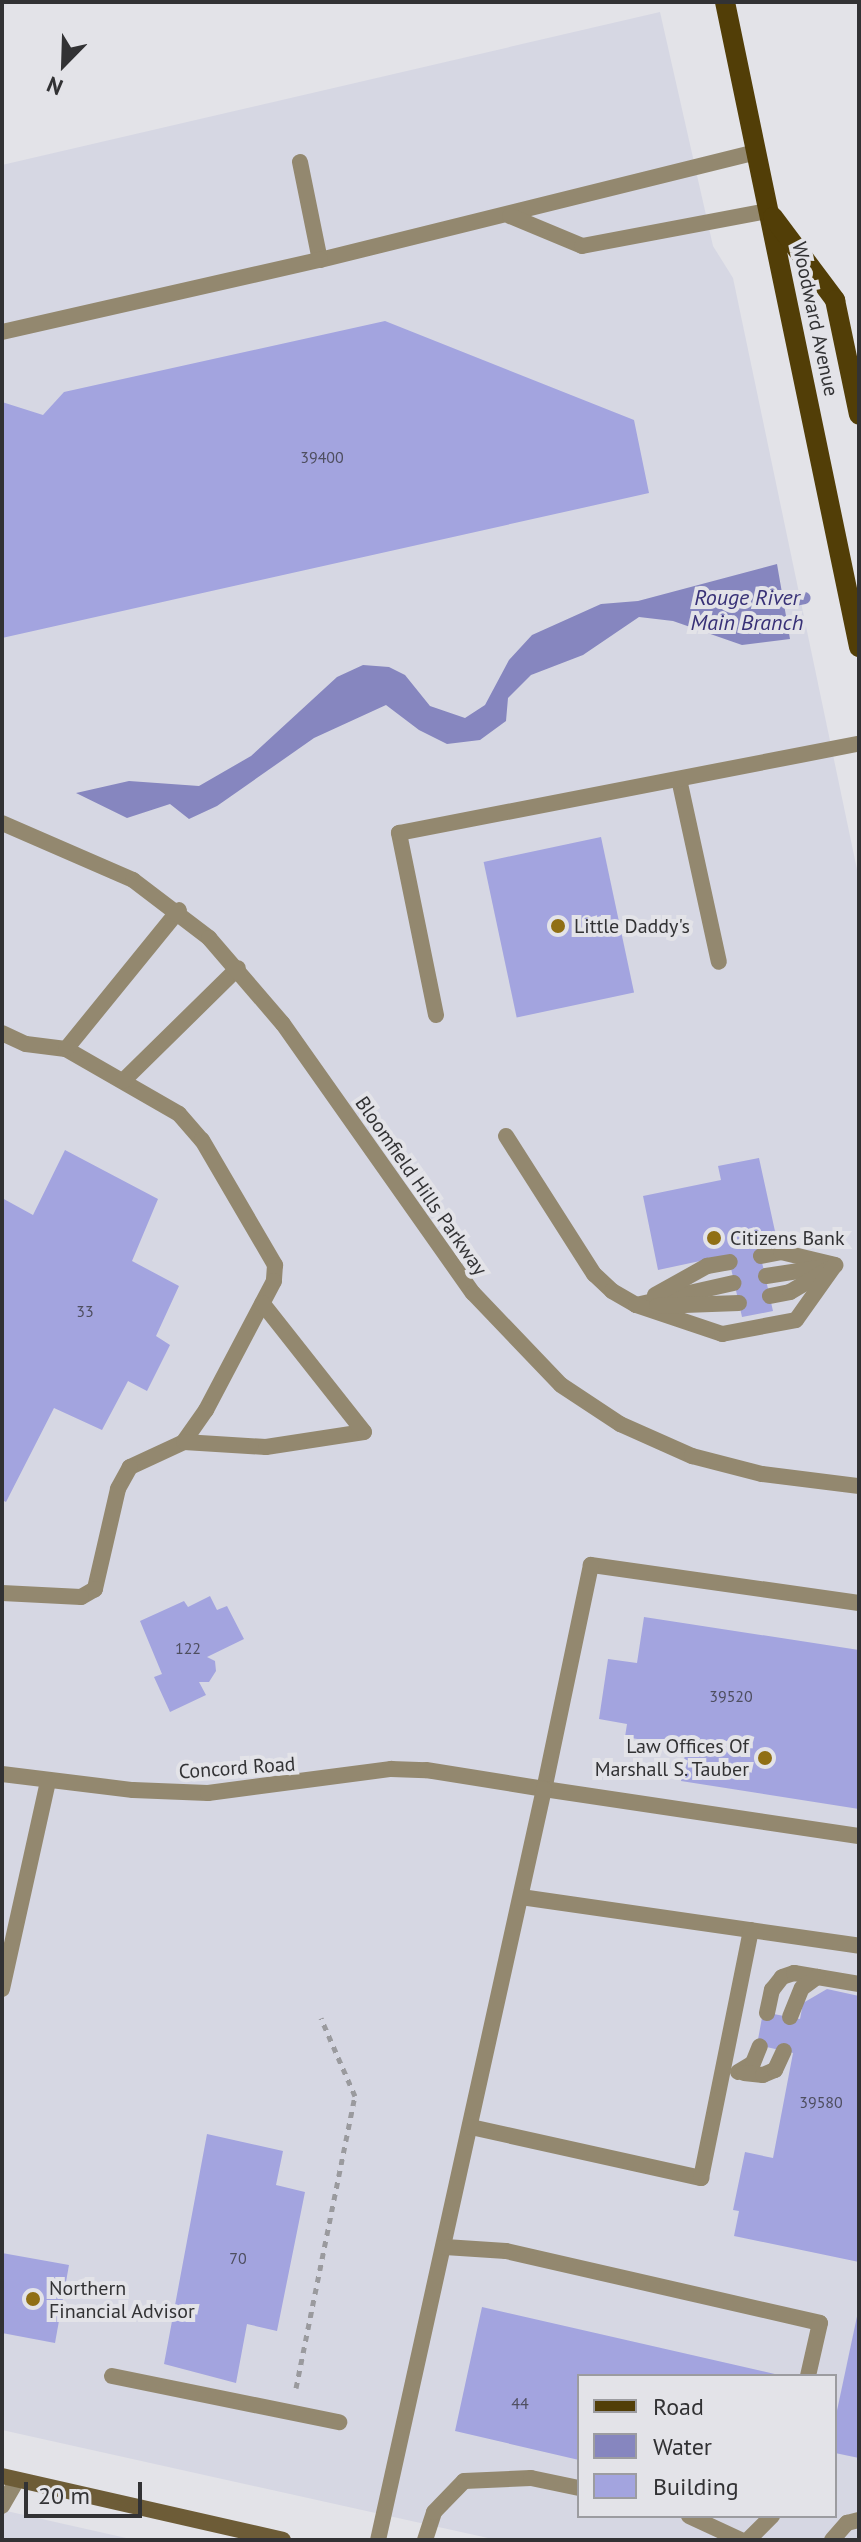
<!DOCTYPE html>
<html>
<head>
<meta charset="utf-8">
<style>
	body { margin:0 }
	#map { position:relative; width:861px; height:2542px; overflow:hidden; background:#e3e3e8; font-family:"PT Sans",sans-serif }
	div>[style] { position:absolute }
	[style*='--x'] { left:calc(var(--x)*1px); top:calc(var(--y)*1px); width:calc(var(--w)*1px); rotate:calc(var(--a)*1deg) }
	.built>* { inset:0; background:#d6d7e3 }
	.water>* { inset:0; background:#8686bf }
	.stream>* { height:12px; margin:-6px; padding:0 6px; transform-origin:6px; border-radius:6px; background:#8686bf }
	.building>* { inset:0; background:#a3a4df; transform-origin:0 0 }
	.path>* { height:5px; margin-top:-2.5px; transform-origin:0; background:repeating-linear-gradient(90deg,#9a9a9e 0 6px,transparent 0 12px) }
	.lane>* { height:16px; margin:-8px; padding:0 8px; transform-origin:8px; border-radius:8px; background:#93886f }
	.street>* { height:16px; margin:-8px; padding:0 8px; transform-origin:8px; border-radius:8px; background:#93886f }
	.secondary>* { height:16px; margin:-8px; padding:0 8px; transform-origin:8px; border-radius:8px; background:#6d5c37 }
	.primary>* { height:20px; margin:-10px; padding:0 10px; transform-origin:10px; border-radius:10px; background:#523e07 }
	.dots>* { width:22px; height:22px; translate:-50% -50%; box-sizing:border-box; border:4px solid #e3e3e8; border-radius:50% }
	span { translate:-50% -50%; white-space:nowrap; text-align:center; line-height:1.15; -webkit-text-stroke:8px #e3e3e8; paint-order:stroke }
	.number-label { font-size:16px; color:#4e4e5f }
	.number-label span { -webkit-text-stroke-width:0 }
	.street-label { font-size:20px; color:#323234 }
	.poi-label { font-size:20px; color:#323234 }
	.left { translate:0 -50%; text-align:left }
	.right { translate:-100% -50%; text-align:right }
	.water-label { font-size:22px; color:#383177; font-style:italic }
	.frame { position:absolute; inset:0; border:4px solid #323234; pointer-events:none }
	.legend { position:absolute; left:577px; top:2374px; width:260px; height:144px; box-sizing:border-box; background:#e3e3e8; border:2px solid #9c9ca0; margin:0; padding:10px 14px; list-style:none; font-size:24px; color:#323234 }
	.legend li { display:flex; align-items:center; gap:16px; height:40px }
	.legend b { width:40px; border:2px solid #9c9ca0 }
	.north { position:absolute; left:24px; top:24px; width:80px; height:80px; -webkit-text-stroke:6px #e3e3e8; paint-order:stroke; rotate:203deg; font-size:22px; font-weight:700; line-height:32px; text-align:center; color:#323234 }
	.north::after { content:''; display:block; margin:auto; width:28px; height:36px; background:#323234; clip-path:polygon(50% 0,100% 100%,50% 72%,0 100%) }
	.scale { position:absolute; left:24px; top:2482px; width:118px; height:36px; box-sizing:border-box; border:4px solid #323234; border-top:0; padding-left:10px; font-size:24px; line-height:28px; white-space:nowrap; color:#323234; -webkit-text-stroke:6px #e3e3e8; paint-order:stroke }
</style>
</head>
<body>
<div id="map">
	<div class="built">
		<div style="clip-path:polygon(evenodd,660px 12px,713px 246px,733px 278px,859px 879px,859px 2540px,497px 2540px,2px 2430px,2px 165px,660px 12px,579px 2376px,835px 2376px,835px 2516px,579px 2516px,579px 2376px)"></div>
		<div style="clip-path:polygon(2px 2510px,135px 2540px,2px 2540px)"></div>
	</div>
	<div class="water">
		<div style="clip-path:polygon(777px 564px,790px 639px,742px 645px,673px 621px,639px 617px,583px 655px,531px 675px,508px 698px,506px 721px,480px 740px,447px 744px,419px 730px,386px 705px,314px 738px,217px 806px,189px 819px,170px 804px,127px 818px,76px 793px,129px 781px,199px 786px,251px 756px,337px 677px,363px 665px,389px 667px,405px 675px,430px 706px,465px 718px,485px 705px,509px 660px,532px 635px,601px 604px,638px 601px)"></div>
	</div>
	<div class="stream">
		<div style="--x:784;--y:602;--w:21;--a:-11"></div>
	</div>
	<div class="building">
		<div style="clip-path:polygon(385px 321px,634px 420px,649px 493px,2px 638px,2px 402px,43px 415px,64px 392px)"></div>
		<div style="left:601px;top:837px;width:159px;height:120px;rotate:78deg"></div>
		<div style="clip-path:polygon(65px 1150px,158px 1199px,132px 1261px,179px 1286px,156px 1336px,170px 1345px,147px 1391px,128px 1381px,102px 1430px,54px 1408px,6px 1502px,2px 1500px,2px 1198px,33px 1215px)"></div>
		<div style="clip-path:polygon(759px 1158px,778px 1245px,759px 1249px,773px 1311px,742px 1317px,728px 1255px,658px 1270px,643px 1196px,721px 1180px,718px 1166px)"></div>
		<div style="clip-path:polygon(210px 1596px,217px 1610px,227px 1606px,244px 1639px,207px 1657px,215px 1661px,216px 1671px,209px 1682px,199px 1682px,206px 1695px,170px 1712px,154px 1677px,162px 1674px,140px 1621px,184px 1601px,188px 1607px)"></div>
		<div style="clip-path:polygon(644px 1617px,859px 1650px,859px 1809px,681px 1781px,686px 1747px,625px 1737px,627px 1724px,599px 1719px,608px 1659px,637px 1663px)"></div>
		<div style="clip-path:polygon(827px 1989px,859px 1996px,859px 2262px,734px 2236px,739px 2211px,733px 2210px,745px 2152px,773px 2158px,793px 2053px,757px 2045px,763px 2012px,800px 2019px,803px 2003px)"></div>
		<div style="clip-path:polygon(207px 2134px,283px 2151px,276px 2185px,305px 2192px,277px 2331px,247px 2324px,236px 2383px,164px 2364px)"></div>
		<div style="clip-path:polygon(2px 2253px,69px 2265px,55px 2343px,2px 2333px)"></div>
		<div style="clip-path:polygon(482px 2307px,779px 2375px,779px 2376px,579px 2376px,579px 2460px,455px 2431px)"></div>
		<div style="clip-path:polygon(859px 2307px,859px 2458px,835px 2453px,835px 2420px)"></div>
	</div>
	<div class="path">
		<div style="--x:296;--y:2388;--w:298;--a:-78.6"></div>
		<div style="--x:355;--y:2096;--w:85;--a:-113.6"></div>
	</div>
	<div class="lane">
		<div style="--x:300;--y:162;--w:100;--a:78.5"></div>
		<div style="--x:320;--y:260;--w:448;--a:-13.9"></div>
		<div style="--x:510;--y:216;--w:78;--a:22.6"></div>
		<div style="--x:582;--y:246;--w:189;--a:-10.7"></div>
		<div style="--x:2;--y:332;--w:326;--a:-12.8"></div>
		<div style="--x:679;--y:779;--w:187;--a:77.7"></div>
		<div style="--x:436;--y:1015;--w:186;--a:-101.5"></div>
		<div style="--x:399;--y:833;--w:469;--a:-11"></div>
		<div style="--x:2;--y:1033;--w:26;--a:25"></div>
		<div style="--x:26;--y:1044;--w:40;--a:7.1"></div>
		<div style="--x:66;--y:1049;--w:130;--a:29.9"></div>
		<div style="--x:179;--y:1114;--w:35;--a:49"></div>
		<div style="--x:202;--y:1140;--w:145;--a:59.7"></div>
		<div style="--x:275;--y:1265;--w:16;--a:94"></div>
		<div style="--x:274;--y:1281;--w:146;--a:117.8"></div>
		<div style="--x:206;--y:1410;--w:39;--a:125"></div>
		<div style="--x:184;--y:1442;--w:60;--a:155.2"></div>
		<div style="--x:130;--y:1467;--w:25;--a:119"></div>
		<div style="--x:118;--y:1489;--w:103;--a:103"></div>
		<div style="--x:95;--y:1589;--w:16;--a:150"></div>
		<div style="--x:81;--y:1597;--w:79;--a:-177.1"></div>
		<div style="--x:66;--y:1049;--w:179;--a:-50.9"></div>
		<div style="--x:123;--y:1081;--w:161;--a:-44.5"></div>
		<div style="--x:506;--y:1136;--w:164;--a:57.5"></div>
		<div style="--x:594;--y:1274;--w:25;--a:43"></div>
		<div style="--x:612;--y:1291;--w:28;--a:30"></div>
		<div style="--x:636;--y:1305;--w:100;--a:-12.7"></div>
		<div style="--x:761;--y:1256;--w:20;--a:-11"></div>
		<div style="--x:781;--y:1252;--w:56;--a:13.5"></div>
		<div style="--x:766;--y:1276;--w:60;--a:-8.7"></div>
		<div style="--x:655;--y:1295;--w:60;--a:-29.1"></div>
		<div style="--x:707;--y:1266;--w:23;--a:-10"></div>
		<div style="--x:770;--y:1296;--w:20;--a:-11"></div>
		<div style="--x:790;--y:1292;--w:45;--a:-30.5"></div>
		<div style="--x:636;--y:1305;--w:91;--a:18.6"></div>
		<div style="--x:722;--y:1334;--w:75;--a:-10.7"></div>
		<div style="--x:796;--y:1320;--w:67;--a:-54.7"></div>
		<div style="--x:657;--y:1306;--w:82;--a:-2.1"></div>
		<div style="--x:184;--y:1442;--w:82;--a:3.5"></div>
		<div style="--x:266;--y:1447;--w:99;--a:-8.7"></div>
		<div style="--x:364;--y:1432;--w:164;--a:-128.3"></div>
		<div style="--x:859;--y:1603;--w:271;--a:-171.9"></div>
		<div style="--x:591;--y:1565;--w:229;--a:101.8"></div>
		<div style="--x:544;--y:1789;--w:318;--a:8.5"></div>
		<div style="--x:2;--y:1774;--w:132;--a:7"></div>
		<div style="--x:133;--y:1790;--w:75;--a:2.3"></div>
		<div style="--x:208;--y:1793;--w:185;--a:-7.5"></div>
		<div style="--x:391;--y:1769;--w:35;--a:2"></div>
		<div style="--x:426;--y:1770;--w:120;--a:9.1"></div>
		<div style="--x:544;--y:1789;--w:769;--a:102.46"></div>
		<div style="--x:521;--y:1897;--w:342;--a:8.2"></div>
		<div style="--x:2;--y:1989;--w:213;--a:-77.5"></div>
		<div style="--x:767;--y:2013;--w:24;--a:-78"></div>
		<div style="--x:772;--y:1990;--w:16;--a:-52"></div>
		<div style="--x:782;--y:1977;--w:13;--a:-18"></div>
		<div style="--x:794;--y:1973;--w:66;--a:9.6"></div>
		<div style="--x:790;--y:2017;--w:31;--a:-68"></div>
		<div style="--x:802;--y:1988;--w:19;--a:-36"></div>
		<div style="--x:738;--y:2072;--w:17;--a:-31"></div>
		<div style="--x:753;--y:2063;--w:18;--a:-68"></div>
		<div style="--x:744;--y:2073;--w:19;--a:6"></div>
		<div style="--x:763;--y:2075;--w:13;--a:-23"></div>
		<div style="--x:775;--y:2070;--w:21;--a:-65"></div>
		<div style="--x:471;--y:2127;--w:236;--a:12.5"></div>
		<div style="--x:701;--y:2178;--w:253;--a:-78.6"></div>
		<div style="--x:445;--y:2247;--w:61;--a:3.8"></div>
		<div style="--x:506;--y:2251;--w:322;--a:12.9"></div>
		<div style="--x:820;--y:2323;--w:54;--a:102.8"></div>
		<div style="--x:112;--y:2376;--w:232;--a:11.5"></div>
		<div style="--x:2;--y:2506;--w:30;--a:-60"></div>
		<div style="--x:689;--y:2516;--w:57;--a:24.8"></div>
		<div style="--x:425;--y:2540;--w:29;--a:-72"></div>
		<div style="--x:434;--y:2512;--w:43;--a:-45.9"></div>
		<div style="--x:464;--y:2481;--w:67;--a:-2.6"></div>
		<div style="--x:531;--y:2478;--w:49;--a:11.8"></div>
		<div style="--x:748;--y:2540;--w:34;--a:-45"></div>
		<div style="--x:832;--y:2540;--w:23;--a:-49"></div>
		<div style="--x:847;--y:2523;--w:12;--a:-14"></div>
	</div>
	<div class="street">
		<div style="--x:2;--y:823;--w:143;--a:23.5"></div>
		<div style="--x:133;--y:880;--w:96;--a:37.3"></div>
		<div style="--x:209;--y:938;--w:113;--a:49.3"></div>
		<div style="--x:283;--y:1024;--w:329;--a:54.8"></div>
		<div style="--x:473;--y:1293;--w:127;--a:46.3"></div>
		<div style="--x:561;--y:1385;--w:71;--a:33.5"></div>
		<div style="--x:620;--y:1424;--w:79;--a:24"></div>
		<div style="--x:692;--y:1456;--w:72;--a:14.4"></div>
		<div style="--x:762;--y:1474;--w:98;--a:7.1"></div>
	</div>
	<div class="secondary">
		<div style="--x:2;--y:2476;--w:288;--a:12.8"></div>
	</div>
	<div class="primary">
		<div style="--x:725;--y:2;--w:659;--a:78.26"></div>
		<div style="--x:773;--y:217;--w:104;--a:53.2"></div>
		<div style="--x:835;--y:300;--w:117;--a:78.2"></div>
	</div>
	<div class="dots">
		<div style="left:558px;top:926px;background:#906f15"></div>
		<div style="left:714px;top:1238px;background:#906f15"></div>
		<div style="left:765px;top:1758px;background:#906f15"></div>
		<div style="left:33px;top:2299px;background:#906f15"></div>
	</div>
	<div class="number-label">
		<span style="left:322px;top:457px">39400</span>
		<span style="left:85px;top:1311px">33</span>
		<span style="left:188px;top:1648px">122</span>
		<span style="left:731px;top:1696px">39520</span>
		<span style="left:821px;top:2102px">39580</span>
		<span style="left:238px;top:2258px">70</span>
		<span style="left:520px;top:2403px">44</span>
	</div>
	<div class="street-label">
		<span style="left:815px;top:319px;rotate:78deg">Woodward Avenue</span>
		<span style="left:421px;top:1186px;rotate:55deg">Bloomfield Hills Parkway</span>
		<span style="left:237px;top:1768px;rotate:-4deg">Concord Road</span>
	</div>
	<div class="poi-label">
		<span class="left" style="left:574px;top:926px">Little Daddy's</span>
		<span class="left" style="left:730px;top:1238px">Citizens Bank</span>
		<span class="right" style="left:749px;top:1758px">Law Offices Of<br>Marshall S. Tauber</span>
		<span class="left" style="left:49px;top:2300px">Northern<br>Financial Advisor</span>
	</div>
	<div class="water-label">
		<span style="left:747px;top:610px">Rouge River<br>Main Branch</span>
	</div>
	<div class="frame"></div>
	<ul class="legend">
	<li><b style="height:10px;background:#523e07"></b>Road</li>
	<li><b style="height:22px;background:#8686bf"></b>Water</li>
	<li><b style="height:22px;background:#a3a4df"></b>Building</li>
	</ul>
	<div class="north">N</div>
	<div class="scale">20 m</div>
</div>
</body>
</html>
